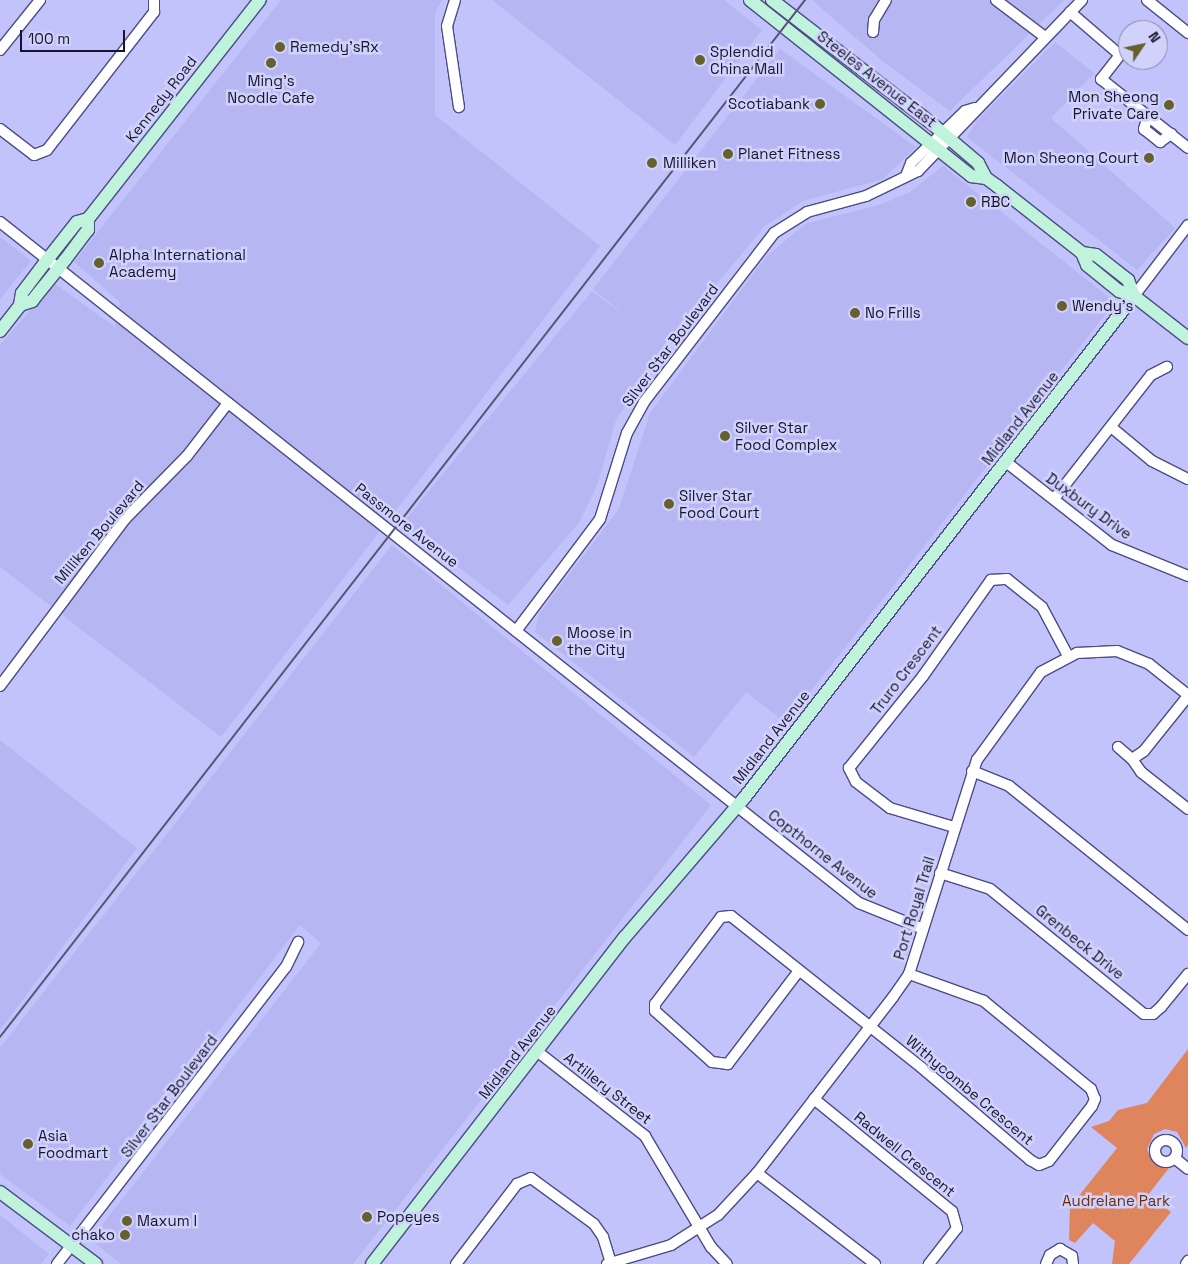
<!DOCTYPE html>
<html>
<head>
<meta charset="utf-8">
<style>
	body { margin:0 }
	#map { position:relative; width:1188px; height:1264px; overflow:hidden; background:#c2c3fa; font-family:"Space Grotesk",sans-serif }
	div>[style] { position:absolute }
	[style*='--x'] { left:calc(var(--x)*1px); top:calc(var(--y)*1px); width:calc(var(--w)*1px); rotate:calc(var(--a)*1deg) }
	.built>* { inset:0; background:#b5b6f2 }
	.green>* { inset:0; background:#df855d }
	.roads { filter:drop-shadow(1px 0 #4d4b86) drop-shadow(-1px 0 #4d4b86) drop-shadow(0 1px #4d4b86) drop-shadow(0 -1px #4d4b86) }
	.minor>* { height:10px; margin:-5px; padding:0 5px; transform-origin:5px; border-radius:5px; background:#fff }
	.minor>.ring { margin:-5px; padding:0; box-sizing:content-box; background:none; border:10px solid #fff; border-radius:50% }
	.major>* { height:12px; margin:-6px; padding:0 6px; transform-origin:6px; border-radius:6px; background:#c0f3dc }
	.rail>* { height:2px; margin:-1px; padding:0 1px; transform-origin:1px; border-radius:1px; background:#565679 }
	.dots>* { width:14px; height:14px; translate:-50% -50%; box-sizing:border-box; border:2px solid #d1d2fc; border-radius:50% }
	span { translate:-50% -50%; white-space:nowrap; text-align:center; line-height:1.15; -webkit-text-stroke:5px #d1d2fc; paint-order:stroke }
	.poi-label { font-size:15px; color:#16152d }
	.left { translate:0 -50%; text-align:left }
	.right { translate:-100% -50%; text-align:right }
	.street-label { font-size:15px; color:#16152d }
	.park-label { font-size:15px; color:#6c2d0d }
	.north { position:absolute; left:1118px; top:20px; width:50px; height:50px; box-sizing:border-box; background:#d1d2fc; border:1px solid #8686a9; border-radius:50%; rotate:56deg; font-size:14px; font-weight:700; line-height:20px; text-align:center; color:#16152d }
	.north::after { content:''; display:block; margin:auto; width:18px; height:22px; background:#65602d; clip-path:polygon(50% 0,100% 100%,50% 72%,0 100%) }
	.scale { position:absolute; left:20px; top:30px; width:105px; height:22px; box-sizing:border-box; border:2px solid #16152d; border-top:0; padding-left:6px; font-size:15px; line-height:18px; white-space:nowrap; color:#16152d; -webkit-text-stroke:4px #d1d2fc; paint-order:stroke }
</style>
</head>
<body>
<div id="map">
	<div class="built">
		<div style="clip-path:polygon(281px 0,442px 0,435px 13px,435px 115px,600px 246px,221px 737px,0 567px,0 345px,54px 283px,115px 327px,120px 302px,74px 262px)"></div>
		<div style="clip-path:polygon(492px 0,724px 0,762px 30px,675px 145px)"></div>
		<div style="clip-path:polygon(812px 0,1064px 0,950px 111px,885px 63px)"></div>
		<div style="clip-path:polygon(1055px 42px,1094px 73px,1051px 118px,1175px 228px,1137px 270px,967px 137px,976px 122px)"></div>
		<div style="clip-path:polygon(780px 49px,916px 147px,883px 179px,803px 201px,765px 226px,664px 347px,616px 420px,598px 483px,579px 523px,508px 605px,402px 524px,592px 291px,631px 320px,593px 289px)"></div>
		<div style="clip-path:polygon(943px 166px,1115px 302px,786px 723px,746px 692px,694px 757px,535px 632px,539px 614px,619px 509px,650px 413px,765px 258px,805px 224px,882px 204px,910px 192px)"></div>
		<div style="clip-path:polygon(0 237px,31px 261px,0 299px)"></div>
		<div style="clip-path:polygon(392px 545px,711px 805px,353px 1264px,121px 1264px,92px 1241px,92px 1238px,321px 943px,300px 925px,70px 1226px,0 1174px,0 1048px)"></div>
		<div style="clip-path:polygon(0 740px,137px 848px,0 1030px)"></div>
		<div style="clip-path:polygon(0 1215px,49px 1254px,41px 1264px,0 1264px)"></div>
	</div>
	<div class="green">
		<div style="clip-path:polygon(1188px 1049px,1188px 1145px,1186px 1148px,1177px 1132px,1165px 1129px,1154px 1134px,1147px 1149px,1153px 1163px,1169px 1168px,1148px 1195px,1171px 1212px,1129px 1264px,1112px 1264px,1115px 1241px,1093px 1223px,1075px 1243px,1069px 1240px,1070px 1207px,1117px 1148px,1091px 1127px,1109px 1121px,1118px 1110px,1147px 1103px)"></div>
	</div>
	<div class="roads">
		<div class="minor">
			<div style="--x:455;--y:0;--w:27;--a:107"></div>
			<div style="--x:447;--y:26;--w:82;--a:81.6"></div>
			<div style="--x:996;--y:0;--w:61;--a:37.1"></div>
			<div style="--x:1147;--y:0;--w:53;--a:38.8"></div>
			<div style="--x:1070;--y:12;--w:66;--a:40.7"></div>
			<div style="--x:1120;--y:55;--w:31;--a:128"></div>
			<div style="--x:1101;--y:79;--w:111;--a:38.4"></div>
			<div style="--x:873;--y:32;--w:12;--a:-85"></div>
			<div style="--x:874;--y:20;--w:23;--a:-59"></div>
			<div style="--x:0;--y:50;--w:64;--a:-51.3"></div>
			<div style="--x:1148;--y:116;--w:14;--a:107"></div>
			<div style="--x:1144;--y:129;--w:21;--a:39"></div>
			<div style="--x:1160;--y:142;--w:14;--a:-36"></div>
			<div style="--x:0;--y:129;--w:43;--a:37.4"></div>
			<div style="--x:34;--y:155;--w:14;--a:-21"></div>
			<div style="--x:47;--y:150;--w:175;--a:-52.2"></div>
			<div style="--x:154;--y:12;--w:12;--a:-90"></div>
			<div style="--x:906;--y:176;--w:14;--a:-69"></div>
			<div style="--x:911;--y:163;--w:29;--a:-44"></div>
			<div style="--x:932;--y:143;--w:46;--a:-44.1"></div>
			<div style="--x:965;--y:111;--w:10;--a:-17"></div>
			<div style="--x:0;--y:222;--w:1096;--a:38.41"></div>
			<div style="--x:859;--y:903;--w:69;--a:22.1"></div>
			<div style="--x:1134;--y:296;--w:89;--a:-52.7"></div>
			<div style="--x:1111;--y:427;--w:53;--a:39.7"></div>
			<div style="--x:1152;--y:461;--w:40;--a:26.6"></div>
			<div style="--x:1006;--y:462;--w:135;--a:38.1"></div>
			<div style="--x:1112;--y:545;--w:82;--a:22.2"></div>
			<div style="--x:1054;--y:499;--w:157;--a:-52"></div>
			<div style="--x:1151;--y:375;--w:18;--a:-27"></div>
			<div style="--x:516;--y:631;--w:140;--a:-53.1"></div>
			<div style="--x:600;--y:519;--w:90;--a:-72.6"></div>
			<div style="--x:627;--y:433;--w:35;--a:-61"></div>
			<div style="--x:644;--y:402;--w:213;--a:-52.4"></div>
			<div style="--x:774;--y:233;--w:39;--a:-32"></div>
			<div style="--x:807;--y:212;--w:61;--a:-15.2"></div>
			<div style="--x:866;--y:196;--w:58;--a:-25.7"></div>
			<div style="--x:918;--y:171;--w:237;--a:-46.2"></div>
			<div style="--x:0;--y:686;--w:209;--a:-53.2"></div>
			<div style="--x:125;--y:519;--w:88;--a:-45.5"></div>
			<div style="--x:187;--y:456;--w:67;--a:-52.3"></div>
			<div style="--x:1188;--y:696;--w:70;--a:128.7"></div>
			<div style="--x:1144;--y:751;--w:14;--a:146"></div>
			<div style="--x:1132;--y:759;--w:16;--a:55"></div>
			<div style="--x:1141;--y:772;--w:60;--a:38.2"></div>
			<div style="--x:1118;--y:747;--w:18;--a:41"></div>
			<div style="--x:972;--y:771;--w:40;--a:22"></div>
			<div style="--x:1009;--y:786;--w:230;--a:38.8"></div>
			<div style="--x:954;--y:827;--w:67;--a:-163.5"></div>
			<div style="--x:890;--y:808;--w:43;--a:-142.6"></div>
			<div style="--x:856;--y:782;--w:16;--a:-117"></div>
			<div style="--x:849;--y:768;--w:118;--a:-51.2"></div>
			<div style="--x:923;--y:676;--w:118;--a:-54.7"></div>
			<div style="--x:991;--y:580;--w:16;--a:-4"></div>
			<div style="--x:1007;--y:579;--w:45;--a:38.7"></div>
			<div style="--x:1042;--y:607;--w:55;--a:62"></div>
			<div style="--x:940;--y:873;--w:52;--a:17.7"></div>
			<div style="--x:990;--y:889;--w:198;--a:39.1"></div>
			<div style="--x:1144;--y:1014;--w:9;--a:0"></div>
			<div style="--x:1153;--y:1014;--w:11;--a:-41"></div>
			<div style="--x:1161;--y:1007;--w:43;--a:-50.7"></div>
			<div style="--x:798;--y:972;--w:116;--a:127.3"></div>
			<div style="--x:728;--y:1064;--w:16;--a:-173"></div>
			<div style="--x:712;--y:1062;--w:76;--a:-138.2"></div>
			<div style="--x:655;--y:1011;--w:7;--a:-90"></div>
			<div style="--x:655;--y:1004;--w:109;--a:-52.8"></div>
			<div style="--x:721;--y:917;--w:10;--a:-6"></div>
			<div style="--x:731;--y:916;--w:244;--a:38.5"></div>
			<div style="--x:922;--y:1068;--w:142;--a:40.4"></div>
			<div style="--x:1030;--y:1160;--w:10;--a:29"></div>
			<div style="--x:1039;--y:1165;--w:11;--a:-22"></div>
			<div style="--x:1049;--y:1161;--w:70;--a:-52"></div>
			<div style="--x:1092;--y:1106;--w:8;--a:-67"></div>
			<div style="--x:1095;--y:1099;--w:11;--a:-112"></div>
			<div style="--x:1091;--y:1089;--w:139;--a:-140.6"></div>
			<div style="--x:984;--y:1001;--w:80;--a:-160.2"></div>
			<div style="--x:538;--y:1052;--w:136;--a:38.1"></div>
			<div style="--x:645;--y:1136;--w:129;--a:59.3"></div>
			<div style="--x:711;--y:1247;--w:23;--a:47"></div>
			<div style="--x:814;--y:1099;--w:178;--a:39.1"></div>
			<div style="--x:952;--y:1211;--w:18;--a:74"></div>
			<div style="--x:957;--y:1228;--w:46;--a:127.9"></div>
			<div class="ring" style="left:1155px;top:1140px;width:12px;height:12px"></div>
			<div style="--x:1177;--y:1160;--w:14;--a:39"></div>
			<div style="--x:757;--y:1173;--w:149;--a:37.6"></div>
			<div style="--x:57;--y:1264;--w:375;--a:-52.4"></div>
			<div style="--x:286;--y:967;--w:28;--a:-64"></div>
			<div style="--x:456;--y:1264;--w:101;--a:-52.7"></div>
			<div style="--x:517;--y:1184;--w:15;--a:-23"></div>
			<div style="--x:531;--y:1178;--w:78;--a:36.1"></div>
			<div style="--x:594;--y:1224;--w:16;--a:55"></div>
			<div style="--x:603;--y:1237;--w:27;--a:73"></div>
			<div style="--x:607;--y:1264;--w:67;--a:-16.5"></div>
			<div style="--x:671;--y:1245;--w:56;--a:-32.6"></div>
			<div style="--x:718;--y:1215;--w:57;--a:-47.1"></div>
			<div style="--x:757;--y:1173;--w:222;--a:-52.3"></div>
			<div style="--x:893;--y:997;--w:28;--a:-55"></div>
			<div style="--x:909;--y:974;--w:225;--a:-72.4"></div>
			<div style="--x:977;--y:760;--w:109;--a:-54"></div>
			<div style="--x:1041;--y:672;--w:41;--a:-27.8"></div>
			<div style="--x:1077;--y:653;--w:40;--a:-2.9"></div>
			<div style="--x:1117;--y:651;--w:35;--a:22"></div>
			<div style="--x:1149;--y:664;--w:50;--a:38.5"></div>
			<div style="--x:1046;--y:1264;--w:10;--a:-66"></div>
			<div style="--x:1050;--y:1255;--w:12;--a:-31"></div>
			<div style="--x:1060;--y:1249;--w:14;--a:30"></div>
			<div style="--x:1072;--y:1256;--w:8;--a:83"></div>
			<div style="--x:1186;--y:1264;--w:4;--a:-56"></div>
		</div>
		<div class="major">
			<div style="--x:750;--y:0;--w:283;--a:38.5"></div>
			<div style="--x:971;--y:176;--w:15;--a:8"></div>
			<div style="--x:772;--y:0;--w:201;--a:37.7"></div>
			<div style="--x:931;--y:123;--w:62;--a:40.4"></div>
			<div style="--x:978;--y:163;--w:17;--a:62"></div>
			<div style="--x:986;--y:178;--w:14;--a:36"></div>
			<div style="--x:997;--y:186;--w:108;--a:38.2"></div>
			<div style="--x:1082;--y:253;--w:14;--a:8"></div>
			<div style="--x:1096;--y:255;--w:41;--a:38"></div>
			<div style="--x:1128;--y:280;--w:17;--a:69"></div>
			<div style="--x:1082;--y:253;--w:13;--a:67"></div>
			<div style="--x:1087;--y:265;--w:41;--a:39.1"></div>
			<div style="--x:1119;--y:291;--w:16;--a:18"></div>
			<div style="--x:1134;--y:296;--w:68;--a:37.9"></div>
			<div style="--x:20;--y:305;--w:13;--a:-18"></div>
			<div style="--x:32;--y:301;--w:53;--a:-51.2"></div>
			<div style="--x:65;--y:260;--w:38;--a:-53"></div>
			<div style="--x:88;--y:230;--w:11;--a:-90"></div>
			<div style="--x:0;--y:331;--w:33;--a:-52"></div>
			<div style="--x:20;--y:305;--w:12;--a:-81"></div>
			<div style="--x:22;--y:293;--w:41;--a:-52.9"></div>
			<div style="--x:47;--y:260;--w:48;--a:-51.7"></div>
			<div style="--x:77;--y:222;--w:11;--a:-15"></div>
			<div style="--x:88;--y:219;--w:278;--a:-51.9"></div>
			<div style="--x:0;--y:1192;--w:120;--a:36.9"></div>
			<div style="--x:372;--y:1264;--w:413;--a:-52.3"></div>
			<div style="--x:625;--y:937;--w:184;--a:-49.4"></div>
			<div style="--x:745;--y:797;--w:634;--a:-52.17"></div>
		</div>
	</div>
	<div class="rail">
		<div style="--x:0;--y:1037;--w:1313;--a:-52.18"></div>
	</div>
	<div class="dots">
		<div style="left:280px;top:47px;background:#65602d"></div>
		<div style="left:700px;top:60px;background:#65602d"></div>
		<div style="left:271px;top:63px;background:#65602d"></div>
		<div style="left:820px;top:104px;background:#65602d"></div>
		<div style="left:1169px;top:105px;background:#65602d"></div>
		<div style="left:728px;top:154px;background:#65602d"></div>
		<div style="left:1149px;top:158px;background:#65602d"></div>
		<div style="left:652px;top:163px;background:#65602d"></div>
		<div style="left:971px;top:202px;background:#65602d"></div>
		<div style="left:99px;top:263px;background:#65602d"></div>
		<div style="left:1062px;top:306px;background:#65602d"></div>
		<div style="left:855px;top:313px;background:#65602d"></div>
		<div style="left:725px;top:436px;background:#65602d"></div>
		<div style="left:669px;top:504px;background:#65602d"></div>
		<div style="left:557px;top:641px;background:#65602d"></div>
		<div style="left:28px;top:1144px;background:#65602d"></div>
		<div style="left:367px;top:1217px;background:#65602d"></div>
		<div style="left:127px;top:1221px;background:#65602d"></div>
		<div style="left:125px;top:1235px;background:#65602d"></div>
	</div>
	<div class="poi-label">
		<span class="left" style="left:290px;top:47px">Remedy'sRx</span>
		<span class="left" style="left:710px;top:60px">Splendid<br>China Mall</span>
		<span style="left:271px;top:89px">Ming's<br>Noodle Cafe</span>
		<span class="right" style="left:1159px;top:105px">Mon Sheong<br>Private Care</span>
		<span class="right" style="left:810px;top:104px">Scotiabank</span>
		<span class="left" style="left:738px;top:154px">Planet Fitness</span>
		<span class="right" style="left:1139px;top:158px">Mon Sheong Court</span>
		<span class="left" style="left:663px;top:163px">Milliken</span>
		<span class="left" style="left:981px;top:202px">RBC</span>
		<span class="left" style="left:109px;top:263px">Alpha International<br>Academy</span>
		<span class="left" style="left:1072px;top:306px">Wendy's</span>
		<span class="left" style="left:865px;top:313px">No Frills</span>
		<span class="left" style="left:735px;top:436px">Silver Star<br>Food Complex</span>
		<span class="left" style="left:679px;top:504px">Silver Star<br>Food Court</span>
		<span class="left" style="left:567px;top:641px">Moose in<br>the City</span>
		<span class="left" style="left:38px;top:1144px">Asia<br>Foodmart</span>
		<span class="left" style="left:377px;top:1217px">Popeyes</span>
		<span class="left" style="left:137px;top:1221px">Maxum I</span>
		<span class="right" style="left:115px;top:1235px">chako</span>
	</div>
	<div class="street-label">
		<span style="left:877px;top:79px;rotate:38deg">Steeles Avenue East</span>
		<span style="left:161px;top:99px;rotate:-52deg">Kennedy Road</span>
		<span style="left:670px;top:345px;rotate:-53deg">Silver Star Boulevard</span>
		<span style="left:1020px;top:418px;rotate:-52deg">Midland Avenue</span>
		<span style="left:1089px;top:506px;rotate:36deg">Duxbury Drive</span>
		<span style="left:407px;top:525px;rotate:38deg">Passmore Avenue</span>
		<span style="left:99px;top:532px;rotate:-50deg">Milliken Boulevard</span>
		<span style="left:906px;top:670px;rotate:-53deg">Truro Crescent</span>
		<span style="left:771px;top:737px;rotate:-52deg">Midland Avenue</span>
		<span style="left:823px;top:854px;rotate:38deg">Copthorne Avenue</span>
		<span style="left:914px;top:908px;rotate:-73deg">Port Royal Trail</span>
		<span style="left:1080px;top:942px;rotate:39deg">Grenbeck Drive</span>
		<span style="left:517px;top:1052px;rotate:-52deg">Midland Avenue</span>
		<span style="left:608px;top:1088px;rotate:38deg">Artillery Street</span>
		<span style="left:970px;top:1090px;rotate:40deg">Withycombe Crescent</span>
		<span style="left:169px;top:1096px;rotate:-53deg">Silver Star Boulevard</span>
		<span style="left:905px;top:1154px;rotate:39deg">Radwell Crescent</span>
	</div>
	<div class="park-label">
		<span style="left:1116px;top:1201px">Audrelane Park</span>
	</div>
	<div class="north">N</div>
	<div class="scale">100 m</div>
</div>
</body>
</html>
